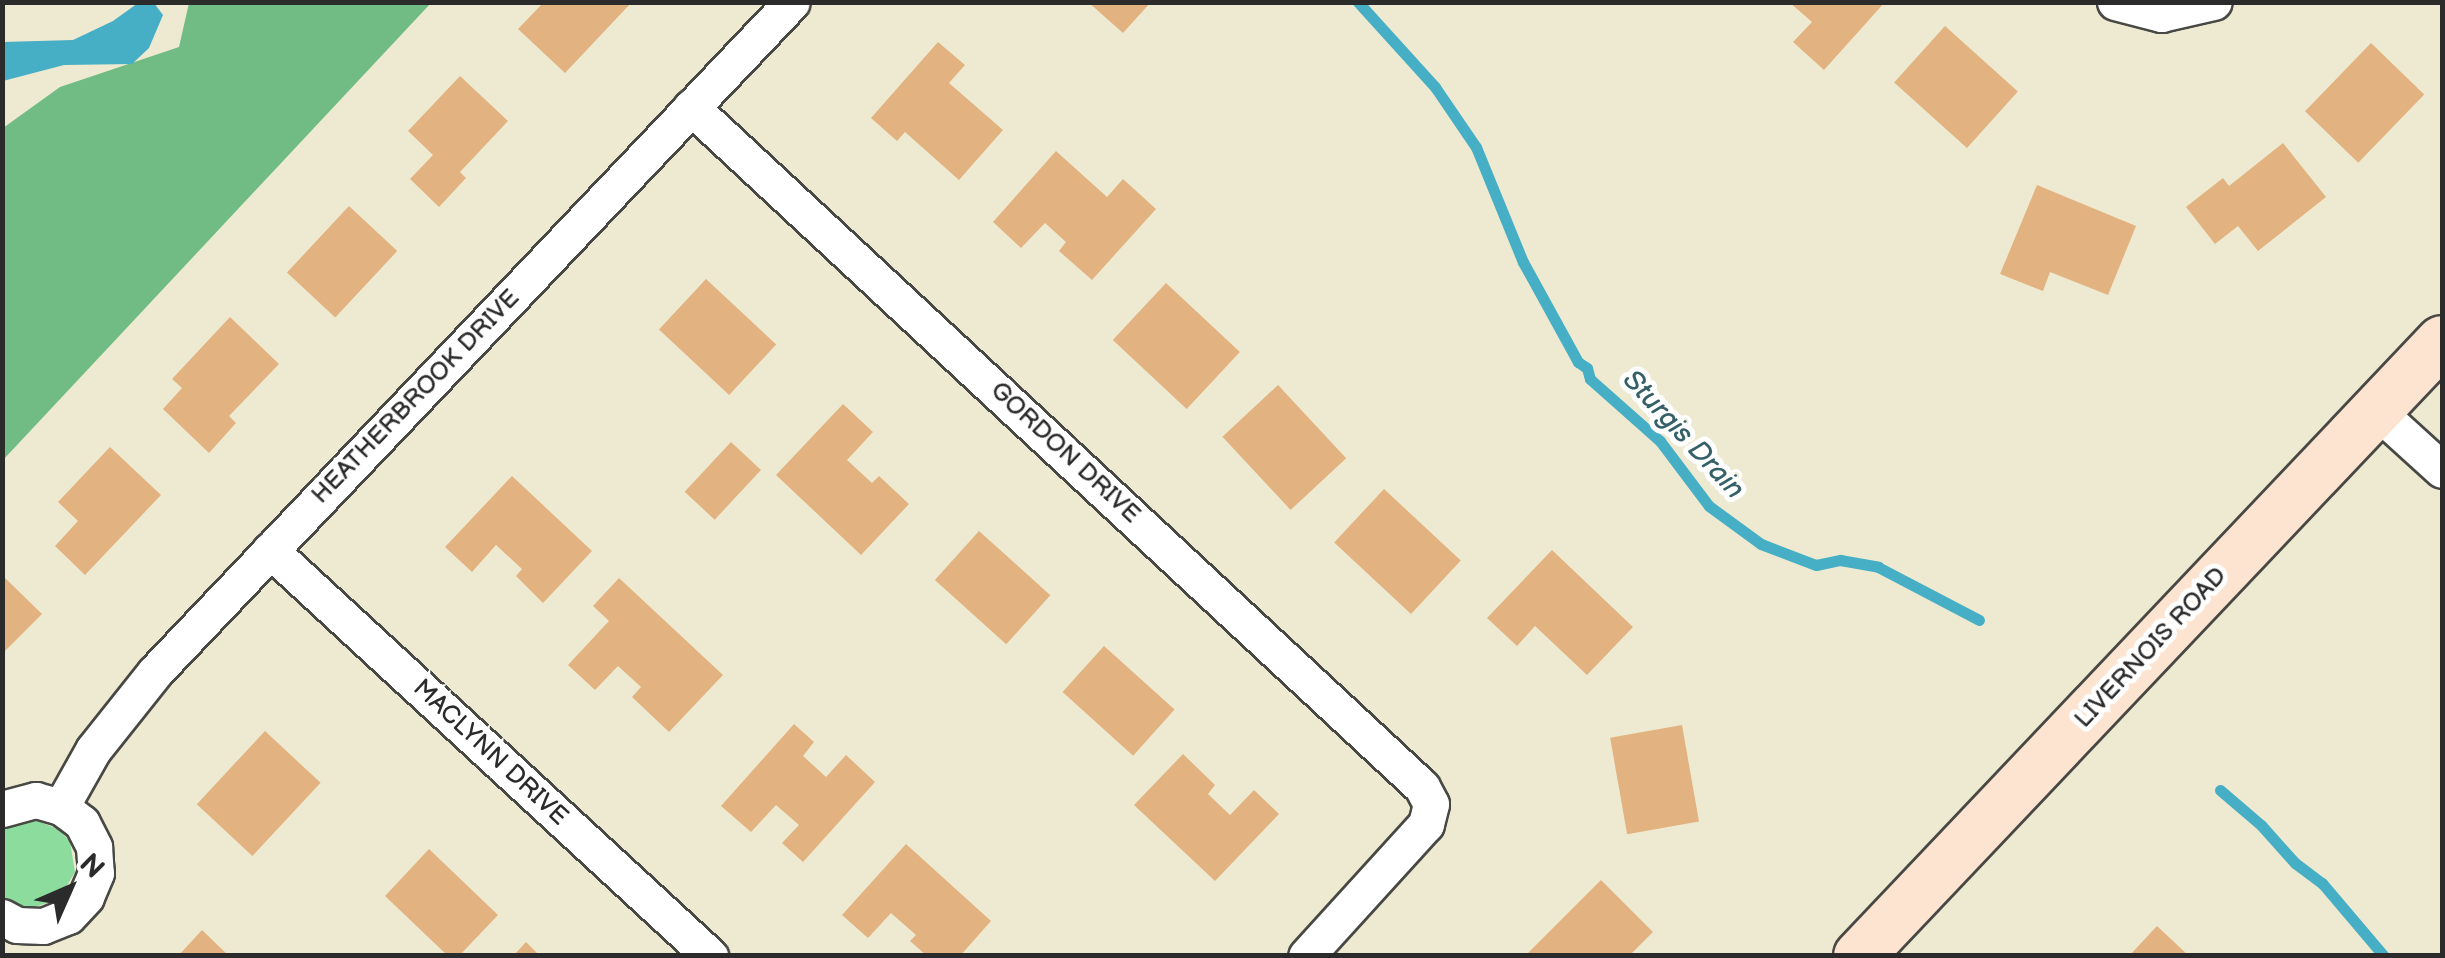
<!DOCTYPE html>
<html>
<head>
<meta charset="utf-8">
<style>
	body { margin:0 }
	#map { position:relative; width:2445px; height:958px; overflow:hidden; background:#eeead1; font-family:"Balsamiq Sans",sans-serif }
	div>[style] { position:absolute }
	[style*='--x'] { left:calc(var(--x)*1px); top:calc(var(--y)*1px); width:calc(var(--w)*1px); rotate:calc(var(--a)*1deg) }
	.green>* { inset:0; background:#8bdc9d }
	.forest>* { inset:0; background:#70bc84 }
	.water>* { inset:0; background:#46afc5 }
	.stream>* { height:11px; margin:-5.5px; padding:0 5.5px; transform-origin:5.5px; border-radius:5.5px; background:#46afc5 }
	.building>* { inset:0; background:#e2b380; transform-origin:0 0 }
	.roads { filter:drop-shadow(2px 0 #484844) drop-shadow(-2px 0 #484844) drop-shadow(0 2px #484844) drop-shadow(0 -2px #484844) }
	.street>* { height:35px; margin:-17.5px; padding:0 17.5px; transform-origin:17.5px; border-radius:17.5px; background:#fff }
	.secondary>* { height:50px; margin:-25px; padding:0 25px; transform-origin:25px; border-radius:25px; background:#fde4d0 }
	span { translate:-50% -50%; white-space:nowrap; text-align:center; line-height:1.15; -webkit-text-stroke:10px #fff; paint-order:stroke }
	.street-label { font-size:25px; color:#2b2b2b }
	.water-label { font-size:28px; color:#366069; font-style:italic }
	.frame { position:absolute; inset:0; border:5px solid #2b2b2b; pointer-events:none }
	.north { position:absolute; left:20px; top:838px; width:100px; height:100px; -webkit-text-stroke:8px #fff; paint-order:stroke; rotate:45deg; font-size:28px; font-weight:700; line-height:40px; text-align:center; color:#2b2b2b }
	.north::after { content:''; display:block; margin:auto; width:35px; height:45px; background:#2b2b2b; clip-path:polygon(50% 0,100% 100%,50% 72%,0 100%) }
</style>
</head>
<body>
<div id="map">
	<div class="green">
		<div style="clip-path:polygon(33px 819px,60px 830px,70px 842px,75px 872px,59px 899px,29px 909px,3px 898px,3px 829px)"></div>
	</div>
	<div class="forest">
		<div style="clip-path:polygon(189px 3px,431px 3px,3px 460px,3px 128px,60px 87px,179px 47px)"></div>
	</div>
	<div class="water">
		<div style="clip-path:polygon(138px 3px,154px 3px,163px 15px,149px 48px,132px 64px,64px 65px,3px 81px,3px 42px,73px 40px,113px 21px)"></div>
	</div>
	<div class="stream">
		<div style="--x:1358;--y:2;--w:115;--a:47.8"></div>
		<div style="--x:1435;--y:87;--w:73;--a:55.7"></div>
		<div style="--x:1476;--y:147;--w:124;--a:67.8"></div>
		<div style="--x:1523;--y:262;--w:114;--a:61.2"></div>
		<div style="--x:1578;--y:362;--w:11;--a:34"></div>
		<div style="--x:1587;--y:368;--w:11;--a:75"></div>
		<div style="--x:1590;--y:379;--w:94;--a:41.5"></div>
		<div style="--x:1660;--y:441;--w:81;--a:53"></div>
		<div style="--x:1709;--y:506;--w:64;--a:36.2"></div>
		<div style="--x:1761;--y:544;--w:59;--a:20.9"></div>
		<div style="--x:1816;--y:565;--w:25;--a:-12"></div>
		<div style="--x:1840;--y:560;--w:39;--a:10"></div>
		<div style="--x:1878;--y:567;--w:114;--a:27.7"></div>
		<div style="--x:2220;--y:790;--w:54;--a:40.5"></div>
		<div style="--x:2261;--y:825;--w:51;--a:48.2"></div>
		<div style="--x:2295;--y:863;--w:34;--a:37"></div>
		<div style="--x:2322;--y:883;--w:96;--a:49.7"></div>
	</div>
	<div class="building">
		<div style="clip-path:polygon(544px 2px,632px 2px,565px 73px,518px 29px)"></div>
		<div style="clip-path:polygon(1088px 2px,1151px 2px,1123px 33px)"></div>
		<div style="clip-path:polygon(1789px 2px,1885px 2px,1824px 70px,1793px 42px,1812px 22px)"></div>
		<div style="left:1945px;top:26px;width:98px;height:76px;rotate:42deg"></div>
		<div style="clip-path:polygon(938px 42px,965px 65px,949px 83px,1003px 130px,959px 180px,905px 132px,897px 141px,871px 118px)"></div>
		<div style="left:2371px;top:43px;width:74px;height:95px;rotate:44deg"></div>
		<div style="clip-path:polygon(460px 76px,508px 121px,460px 172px,466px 178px,439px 207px,410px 179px,433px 155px,408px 131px)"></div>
		<div style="clip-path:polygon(2283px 143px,2326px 197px,2258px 251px,2238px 226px,2215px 244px,2186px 207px,2223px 178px,2229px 186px)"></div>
		<div style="clip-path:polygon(1056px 151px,1107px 197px,1123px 179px,1156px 209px,1092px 280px,1059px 251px,1066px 242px,1045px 223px,1021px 248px,993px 222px)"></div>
		<div style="clip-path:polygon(2037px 185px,2136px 226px,2108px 295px,2050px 272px,2043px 291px,2000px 274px)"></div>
		<div style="left:349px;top:206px;width:66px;height:91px;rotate:43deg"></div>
		<div style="left:706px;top:279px;width:96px;height:69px;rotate:43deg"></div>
		<div style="left:1166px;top:283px;width:101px;height:78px;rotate:43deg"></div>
		<div style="clip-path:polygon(230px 317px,279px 364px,229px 416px,236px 423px,209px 453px,163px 409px,182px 388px,172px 379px)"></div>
		<div style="left:1278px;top:385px;width:100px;height:76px;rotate:47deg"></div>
		<div style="clip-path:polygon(843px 404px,873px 432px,847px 460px,872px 483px,879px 476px,909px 504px,861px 555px,776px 475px)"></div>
		<div style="left:731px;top:442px;width:41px;height:68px;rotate:43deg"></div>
		<div style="clip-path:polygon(110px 447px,161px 495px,85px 575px,55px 546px,78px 521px,58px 502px)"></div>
		<div style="clip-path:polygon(512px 476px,592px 551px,543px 603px,516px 576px,522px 569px,496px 545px,472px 572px,445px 547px)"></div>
		<div style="left:1384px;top:489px;width:105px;height:73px;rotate:43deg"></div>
		<div style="left:979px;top:531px;width:96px;height:66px;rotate:42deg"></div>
		<div style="clip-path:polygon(1552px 550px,1633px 627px,1587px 675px,1535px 626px,1517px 646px,1487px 618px)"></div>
		<div style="clip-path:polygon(2px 575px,42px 614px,2px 654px)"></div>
		<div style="clip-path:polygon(619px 578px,723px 675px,669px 732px,632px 697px,641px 687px,618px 666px,595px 690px,568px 665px,609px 621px,593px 606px)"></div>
		<div style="left:1104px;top:646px;width:95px;height:62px;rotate:42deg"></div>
		<div style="clip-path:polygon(794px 724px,814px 742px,803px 756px,826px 777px,846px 755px,875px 782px,803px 862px,782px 843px,799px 825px,776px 805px,751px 832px,721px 806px)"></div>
		<div style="left:1682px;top:725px;width:98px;height:73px;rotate:80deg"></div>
		<div style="left:265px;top:731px;width:76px;height:100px;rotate:43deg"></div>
		<div style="clip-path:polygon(1183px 754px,1215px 785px,1208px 794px,1230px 815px,1254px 790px,1279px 814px,1215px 881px,1134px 805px)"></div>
		<div style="clip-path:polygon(906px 844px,991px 921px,960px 956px,927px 956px,910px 941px,916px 935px,891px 913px,868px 938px,842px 915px)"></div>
		<div style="clip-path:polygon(429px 849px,498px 915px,459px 956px,448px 956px,385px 896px)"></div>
		<div style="clip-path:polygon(1601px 880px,1653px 932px,1629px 956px,1531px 956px,1528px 953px)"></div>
		<div style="clip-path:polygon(2157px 926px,2189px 956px,2129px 956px)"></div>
		<div style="clip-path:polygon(202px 930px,229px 956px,178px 956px)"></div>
		<div style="clip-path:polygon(526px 942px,540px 956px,513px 956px)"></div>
	</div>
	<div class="roads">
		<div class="street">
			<div style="--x:2115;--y:2;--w:48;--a:14.6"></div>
			<div style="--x:2161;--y:14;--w:54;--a:-12.8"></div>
			<div style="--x:691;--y:107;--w:998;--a:42.93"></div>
			<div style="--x:1422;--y:787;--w:19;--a:62"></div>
			<div style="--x:1431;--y:804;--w:21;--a:104"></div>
			<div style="--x:1426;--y:824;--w:178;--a:132.3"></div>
			<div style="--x:2376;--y:410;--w:89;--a:42.3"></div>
			<div style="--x:270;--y:550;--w:599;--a:42.7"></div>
			<div style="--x:61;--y:807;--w:65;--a:-60.7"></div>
			<div style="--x:93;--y:750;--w:100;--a:-51.5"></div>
			<div style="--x:155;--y:672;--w:924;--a:-46.45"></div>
			<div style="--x:2;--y:809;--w:35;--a:-15"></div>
			<div style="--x:36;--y:800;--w:26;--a:16"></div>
			<div style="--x:61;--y:807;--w:26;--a:37"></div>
			<div style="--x:82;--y:823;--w:27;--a:63"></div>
			<div style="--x:94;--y:847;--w:26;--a:86"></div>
			<div style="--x:96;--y:873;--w:26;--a:113"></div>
			<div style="--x:86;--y:897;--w:26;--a:133"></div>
			<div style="--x:68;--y:916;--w:27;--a:158"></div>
			<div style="--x:43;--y:926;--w:26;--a:-178"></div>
			<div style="--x:17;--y:925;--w:17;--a:-152"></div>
		</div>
		<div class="secondary">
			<div style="--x:1859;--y:956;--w:847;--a:-46.53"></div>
		</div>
	</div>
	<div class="street-label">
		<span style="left:416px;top:397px;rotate:-46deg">HEATHERBROOK DRIVE</span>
		<span style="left:1065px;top:453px;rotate:43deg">GORDON DRIVE</span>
		<span style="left:2151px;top:648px;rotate:-47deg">LIVERNOIS ROAD</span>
		<span style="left:490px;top:753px;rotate:43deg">MACLYNN DRIVE</span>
	</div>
	<div class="water-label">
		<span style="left:1683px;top:435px;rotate:47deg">Sturgis Drain</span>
	</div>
	<div class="frame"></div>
	<div class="north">N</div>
</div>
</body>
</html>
